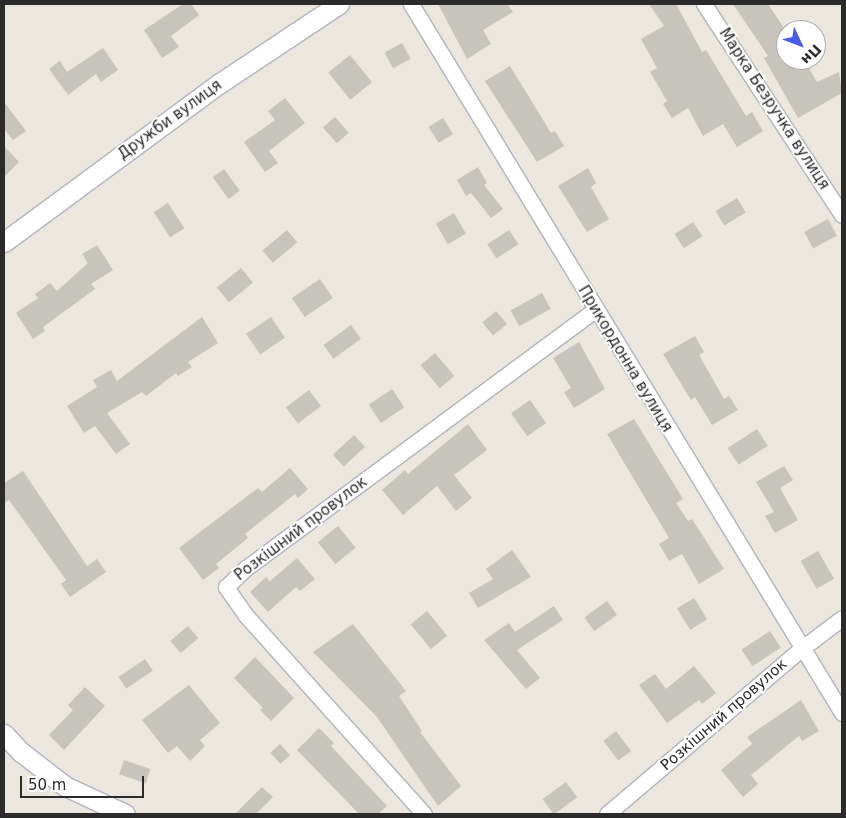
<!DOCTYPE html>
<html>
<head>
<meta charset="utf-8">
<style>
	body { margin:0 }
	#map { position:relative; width:846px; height:818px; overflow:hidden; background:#ebe7de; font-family:"DejaVu Sans",sans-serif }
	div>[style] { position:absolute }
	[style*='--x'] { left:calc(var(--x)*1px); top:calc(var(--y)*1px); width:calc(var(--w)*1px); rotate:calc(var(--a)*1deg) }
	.building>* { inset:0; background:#c7c3bd; transform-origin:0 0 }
	.roads { filter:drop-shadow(1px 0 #b1b3bd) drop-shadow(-1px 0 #b1b3bd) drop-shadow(0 1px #b1b3bd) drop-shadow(0 -1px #b1b3bd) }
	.minor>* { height:15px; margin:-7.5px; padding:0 7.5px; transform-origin:7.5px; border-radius:7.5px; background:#fff }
	.tertiary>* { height:19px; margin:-9.5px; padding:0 9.5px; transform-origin:9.5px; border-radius:9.5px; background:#fff }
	span { translate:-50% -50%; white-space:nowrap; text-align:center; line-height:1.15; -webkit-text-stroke:4px #fff; paint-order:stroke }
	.street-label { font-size:15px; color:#2b2b2b }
	.frame { position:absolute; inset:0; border:5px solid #2b2b2b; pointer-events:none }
	.north { position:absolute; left:776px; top:20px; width:50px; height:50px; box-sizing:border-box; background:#fff; border:1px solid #aaa; border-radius:50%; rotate:133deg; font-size:14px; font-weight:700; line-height:20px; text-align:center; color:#2b2b2b }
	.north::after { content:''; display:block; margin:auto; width:18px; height:22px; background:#4b5beb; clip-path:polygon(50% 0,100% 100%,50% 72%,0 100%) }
	.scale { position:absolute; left:20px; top:776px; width:124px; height:22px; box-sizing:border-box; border:2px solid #2b2b2b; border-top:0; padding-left:6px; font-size:15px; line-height:18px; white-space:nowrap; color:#2b2b2b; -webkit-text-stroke:4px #fff; paint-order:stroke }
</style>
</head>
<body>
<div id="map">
	<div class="building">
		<div style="clip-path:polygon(183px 4px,191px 4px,199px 15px,171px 36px,179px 47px,162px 58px,144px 30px)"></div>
		<div style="clip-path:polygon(438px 4px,507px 4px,513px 12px,483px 30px,491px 44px,467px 59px)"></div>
		<div style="clip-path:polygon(649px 4px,676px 4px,702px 52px,706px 50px,746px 116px,752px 112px,763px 131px,737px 147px,723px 124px,703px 136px,688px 108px,672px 118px,663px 104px,667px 101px,650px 72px,657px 68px,641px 39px,664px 26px)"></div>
		<div style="clip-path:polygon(733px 4px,768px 4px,786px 31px,786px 60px,804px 60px,817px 82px,839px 72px,842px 93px,798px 118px,764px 58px,768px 56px)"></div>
		<div style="left:402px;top:43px;width:18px;height:20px;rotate:61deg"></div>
		<div style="clip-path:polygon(103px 48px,118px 70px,101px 82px,96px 74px,68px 95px,49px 69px,60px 61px,67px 72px)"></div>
		<div style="left:350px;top:55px;width:35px;height:28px;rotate:51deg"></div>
		<div style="clip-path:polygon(510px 66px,551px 133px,555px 131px,564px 146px,537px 162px,485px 81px)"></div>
		<div style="clip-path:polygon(285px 98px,305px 123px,269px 151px,278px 163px,265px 172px,244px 142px,275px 120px,268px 111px)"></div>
		<div style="clip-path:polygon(4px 102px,26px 131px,13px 140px,4px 129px)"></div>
		<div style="left:335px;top:117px;width:21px;height:16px;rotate:49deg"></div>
		<div style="left:443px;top:118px;width:19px;height:17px;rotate:58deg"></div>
		<div style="clip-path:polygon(4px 146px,19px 162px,4px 177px)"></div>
		<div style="clip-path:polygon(478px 167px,487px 183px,484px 185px,503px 209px,491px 218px,471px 193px,466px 196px,457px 180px)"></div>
		<div style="clip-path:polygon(588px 168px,596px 183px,591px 187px,609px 219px,587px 232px,558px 186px)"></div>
		<div style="left:224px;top:169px;width:27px;height:14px;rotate:54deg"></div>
		<div style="left:737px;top:198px;width:17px;height:25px;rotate:59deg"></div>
		<div style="left:168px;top:203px;width:30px;height:17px;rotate:57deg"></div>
		<div style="left:454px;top:213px;width:24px;height:21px;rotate:60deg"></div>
		<div style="left:828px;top:219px;width:19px;height:27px;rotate:62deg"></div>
		<div style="left:693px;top:222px;width:17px;height:22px;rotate:57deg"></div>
		<div style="left:287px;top:230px;width:16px;height:32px;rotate:50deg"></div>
		<div style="left:509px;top:230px;width:17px;height:26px;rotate:57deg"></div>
		<div style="clip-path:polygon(97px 245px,113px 270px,91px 284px,95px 289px,43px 327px,45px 331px,33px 339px,16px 313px,38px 298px,35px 294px,50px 283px,57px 291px,88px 263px,82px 254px)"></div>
		<div style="left:241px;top:268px;width:19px;height:31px;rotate:51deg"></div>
		<div style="left:320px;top:279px;width:23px;height:34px;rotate:56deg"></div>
		<div style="left:542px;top:293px;width:18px;height:36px;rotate:61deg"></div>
		<div style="left:496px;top:311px;width:17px;height:18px;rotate:50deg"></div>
		<div style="clip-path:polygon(202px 317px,218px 343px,188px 362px,192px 367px,178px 376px,176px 373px,146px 396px,142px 392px,107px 413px,130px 444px,116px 454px,95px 426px,84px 433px,67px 406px,97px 387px,93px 380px,111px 370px,117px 381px)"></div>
		<div style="left:271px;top:317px;width:25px;height:30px;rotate:56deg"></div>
		<div style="left:351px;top:325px;width:17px;height:34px;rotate:54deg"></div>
		<div style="clip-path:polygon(695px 336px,704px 352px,699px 355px,724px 399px,729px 396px,738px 410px,712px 425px,695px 397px,691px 400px,663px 354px)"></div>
		<div style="clip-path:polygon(579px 342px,605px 389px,574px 408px,564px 392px,571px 388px,553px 358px)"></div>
		<div style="left:435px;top:353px;width:30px;height:19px;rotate:50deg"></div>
		<div style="left:392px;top:389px;width:22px;height:28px;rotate:56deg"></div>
		<div style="left:309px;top:390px;width:20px;height:29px;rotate:53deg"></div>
		<div style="left:530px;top:400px;width:28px;height:23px;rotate:55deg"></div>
		<div style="clip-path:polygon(634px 419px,683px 499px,676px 503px,688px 521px,692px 519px,724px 569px,699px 584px,682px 554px,669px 561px,659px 544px,669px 538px,607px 434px)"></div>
		<div style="clip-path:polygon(468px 424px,487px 450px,454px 475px,472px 498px,456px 511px,437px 486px,403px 515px,382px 490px,405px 470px,408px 474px)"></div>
		<div style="left:757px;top:429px;width:20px;height:35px;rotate:57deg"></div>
		<div style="left:354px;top:435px;width:16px;height:29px;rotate:47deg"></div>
		<div style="clip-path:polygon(784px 466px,793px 480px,780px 488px,798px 520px,775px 533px,765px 516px,774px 512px,756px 482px)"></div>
		<div style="clip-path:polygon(290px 468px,308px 489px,298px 498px,295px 494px,245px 534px,248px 538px,216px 564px,219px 568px,203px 580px,179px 548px,258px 488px,262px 492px)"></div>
		<div style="clip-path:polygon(23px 471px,87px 566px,97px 559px,106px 572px,70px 597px,61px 584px,66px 580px,9px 500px,4px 503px,4px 483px)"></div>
		<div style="left:338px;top:526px;width:28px;height:26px;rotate:51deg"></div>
		<div style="clip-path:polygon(512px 550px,531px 577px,478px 608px,469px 593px,493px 579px,486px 569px)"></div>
		<div style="left:818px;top:551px;width:32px;height:20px;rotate:60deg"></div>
		<div style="clip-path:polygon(297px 558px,315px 579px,300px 591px,296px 587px,268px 612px,250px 592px,266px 577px,270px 581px)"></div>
		<div style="left:694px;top:598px;width:25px;height:20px;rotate:58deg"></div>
		<div style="left:607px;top:601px;width:17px;height:28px;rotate:54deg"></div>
		<div style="clip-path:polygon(554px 606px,563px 620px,517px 650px,540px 678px,526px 689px,484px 640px,509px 623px,515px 632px)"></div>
		<div style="left:427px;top:611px;width:32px;height:21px;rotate:51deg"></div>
		<div style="clip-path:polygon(353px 624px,406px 691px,399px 696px,422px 731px,420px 732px,461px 786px,438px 806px,377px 717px,313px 652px)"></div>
		<div style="left:188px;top:626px;width:16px;height:23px;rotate:50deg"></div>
		<div style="left:770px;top:631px;width:20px;height:34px;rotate:57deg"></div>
		<div style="clip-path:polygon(255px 657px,294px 698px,271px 721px,260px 710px,263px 708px,234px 678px)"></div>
		<div style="left:145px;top:659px;width:14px;height:32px;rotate:56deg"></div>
		<div style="clip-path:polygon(694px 666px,716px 693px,702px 704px,699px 700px,667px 723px,639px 685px,655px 674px,666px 689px)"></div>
		<div style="clip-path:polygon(189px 685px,220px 723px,200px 740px,205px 746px,190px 761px,177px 746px,168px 753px,142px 720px)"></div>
		<div style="clip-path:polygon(85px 687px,105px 706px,64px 750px,49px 735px,73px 710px,68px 705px)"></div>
		<div style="clip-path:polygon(801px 700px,819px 731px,802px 741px,799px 736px,751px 775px,758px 784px,743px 797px,721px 770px,752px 744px,747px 737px)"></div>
		<div style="clip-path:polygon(319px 728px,334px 743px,331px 746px,387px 806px,378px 814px,359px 814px,297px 750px)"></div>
		<div style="left:616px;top:731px;width:25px;height:16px;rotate:53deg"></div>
		<div style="left:280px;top:744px;width:15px;height:13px;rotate:48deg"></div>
		<div style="left:124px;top:760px;width:28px;height:15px;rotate:19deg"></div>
		<div style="left:566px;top:782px;width:19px;height:29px;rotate:54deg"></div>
		<div style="clip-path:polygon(262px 787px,273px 797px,256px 814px,235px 814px)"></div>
	</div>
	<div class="roads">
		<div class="minor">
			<div style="--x:411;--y:4;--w:830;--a:58.7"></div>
			<div style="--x:704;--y:4;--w:252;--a:56.8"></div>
			<div style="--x:424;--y:814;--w:265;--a:-131.9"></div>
			<div style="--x:247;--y:617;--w:37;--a:-125"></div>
			<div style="--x:226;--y:587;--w:28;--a:-44"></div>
			<div style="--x:246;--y:568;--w:434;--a:-36.5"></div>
			<div style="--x:607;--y:814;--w:255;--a:-40.4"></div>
			<div style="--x:801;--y:649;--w:51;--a:-37.1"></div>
		</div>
		<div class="tertiary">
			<div style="--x:4;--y:242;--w:268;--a:-36.4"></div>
			<div style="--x:220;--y:83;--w:143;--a:-33.6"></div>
			<div style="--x:4;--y:734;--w:25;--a:47"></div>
			<div style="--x:21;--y:752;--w:56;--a:37.7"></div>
			<div style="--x:65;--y:786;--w:66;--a:25"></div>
		</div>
	</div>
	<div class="street-label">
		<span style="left:774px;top:109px;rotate:57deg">Марка Безручка вулиця</span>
		<span style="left:170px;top:120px;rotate:-36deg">Дружби вулиця</span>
		<span style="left:625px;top:359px;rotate:59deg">Прикордонна вулиця</span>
		<span style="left:301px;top:529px;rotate:-37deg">Розкішний провулок</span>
		<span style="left:724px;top:715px;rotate:-41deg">Розкішний провулок</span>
	</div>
	<div class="frame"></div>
	<div class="north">Пн</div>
	<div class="scale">50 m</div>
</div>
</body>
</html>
